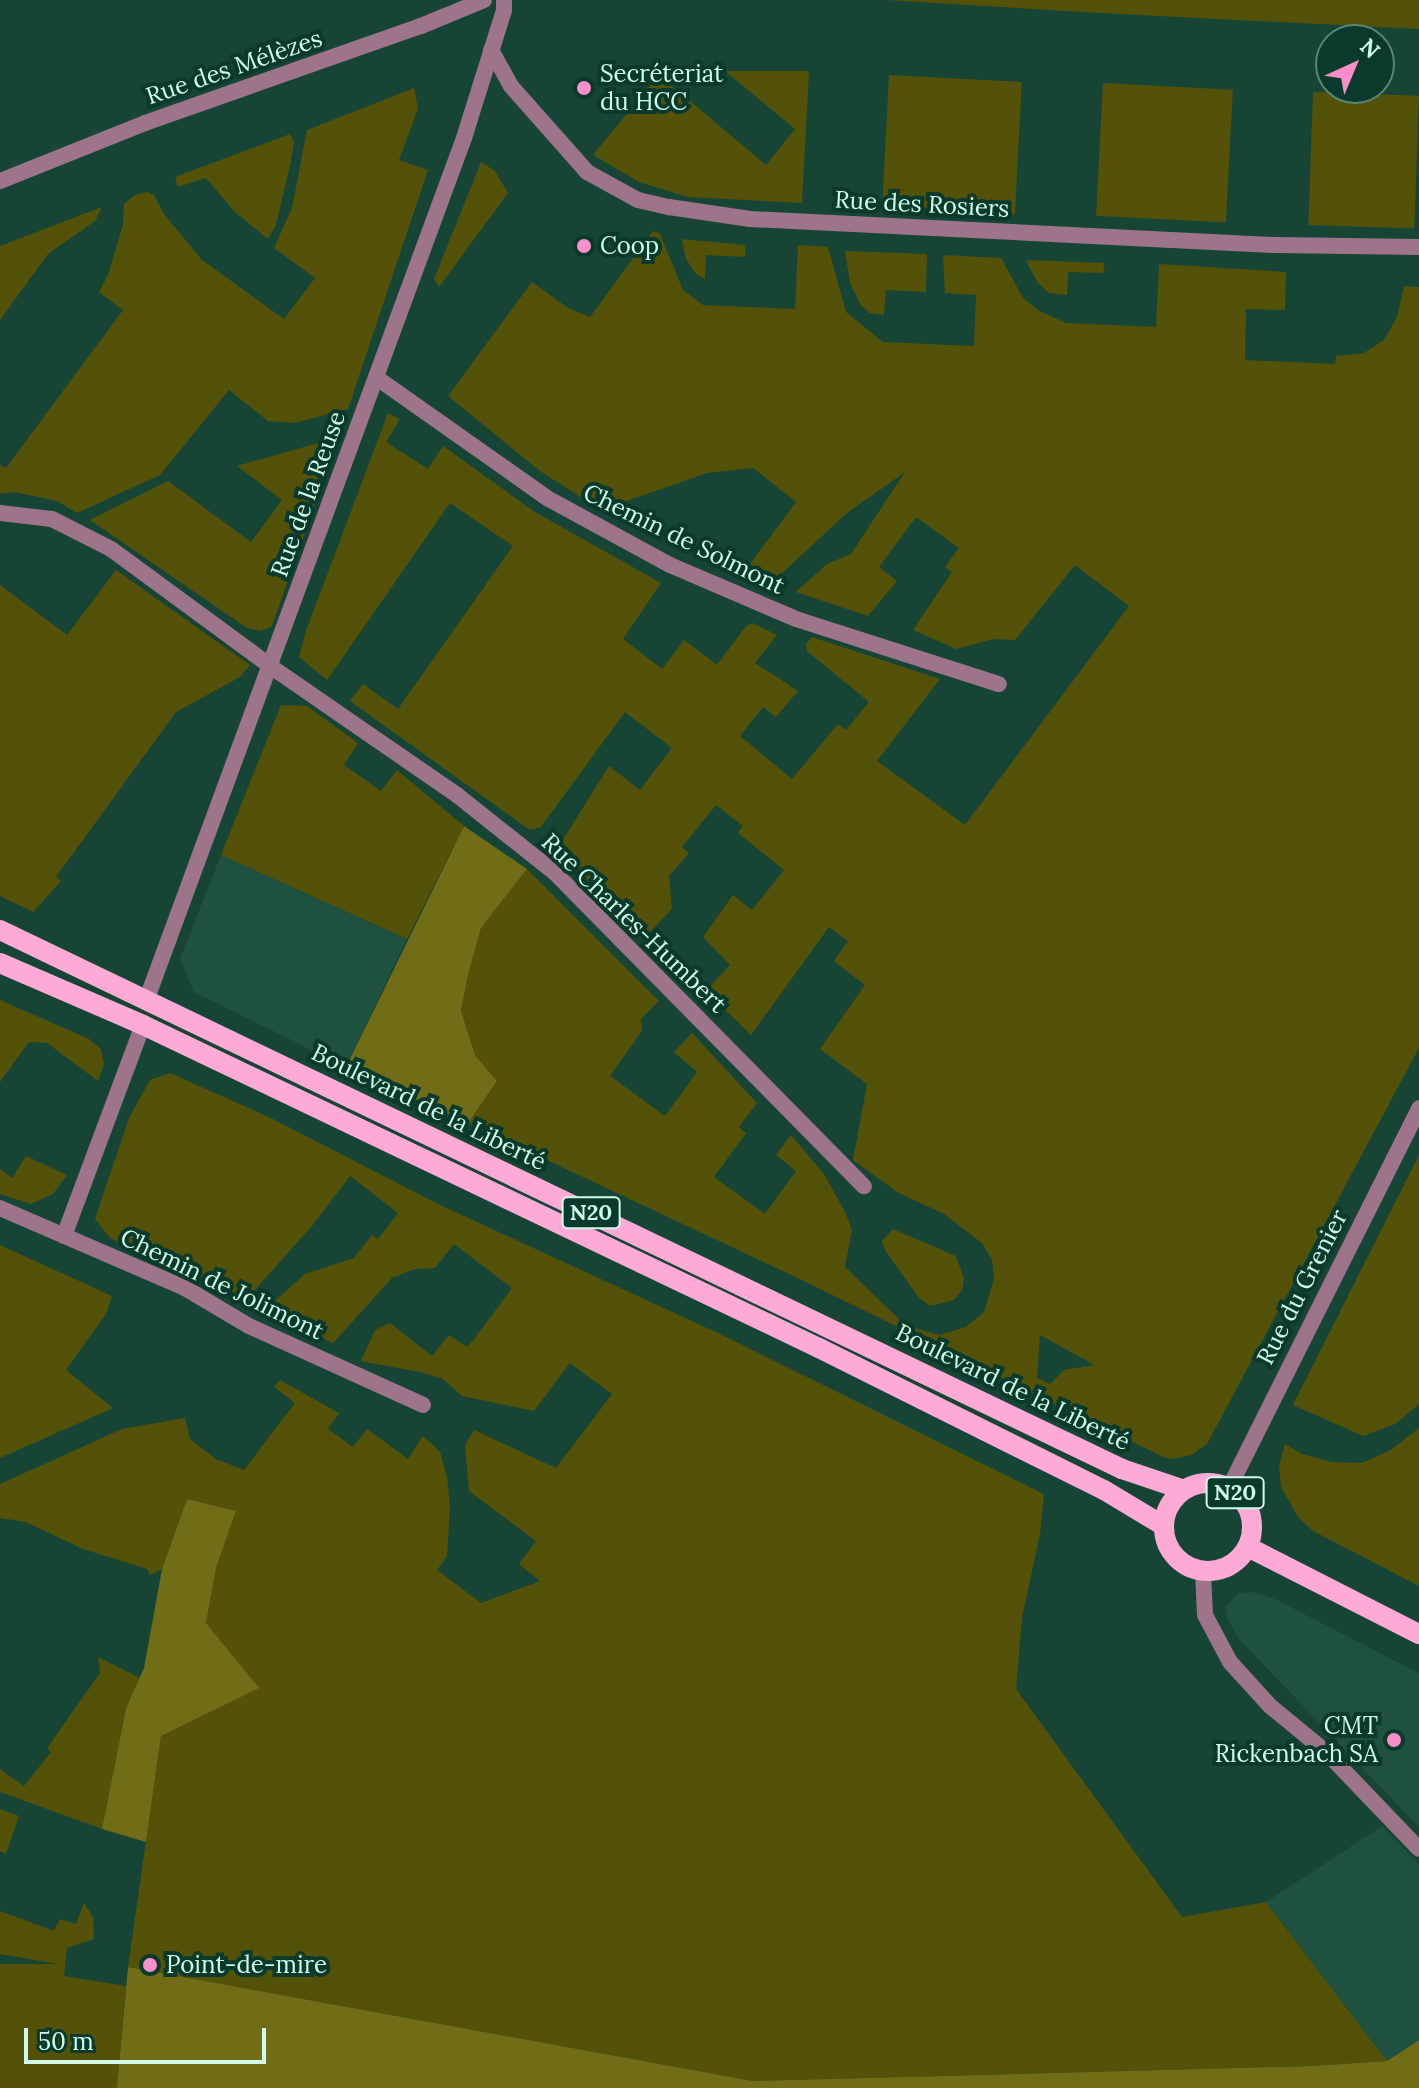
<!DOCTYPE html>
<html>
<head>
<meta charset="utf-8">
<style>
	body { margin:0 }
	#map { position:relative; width:1419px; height:2088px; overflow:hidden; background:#174535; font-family:Lora,serif }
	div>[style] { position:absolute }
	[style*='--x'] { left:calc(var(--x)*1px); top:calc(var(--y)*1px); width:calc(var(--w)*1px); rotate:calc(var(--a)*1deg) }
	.built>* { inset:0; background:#1e5140 }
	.green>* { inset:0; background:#545109; transform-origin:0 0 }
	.forest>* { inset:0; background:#716d17 }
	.street>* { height:16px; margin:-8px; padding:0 8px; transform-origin:8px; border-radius:8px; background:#9d7489 }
	.primary>* { height:20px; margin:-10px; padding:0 10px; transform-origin:10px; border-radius:10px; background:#fdabd6 }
	.primary>.ring { margin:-10px; padding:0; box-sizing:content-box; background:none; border:20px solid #fdabd6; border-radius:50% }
	.dots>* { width:22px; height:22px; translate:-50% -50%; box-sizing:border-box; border:4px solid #093a2b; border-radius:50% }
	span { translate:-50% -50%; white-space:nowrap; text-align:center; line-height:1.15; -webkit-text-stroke:8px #093a2b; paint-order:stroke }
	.shield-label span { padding:2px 6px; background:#093a2b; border:2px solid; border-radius:6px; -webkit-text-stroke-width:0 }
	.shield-label { font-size:22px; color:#d1fae8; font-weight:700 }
	.street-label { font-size:24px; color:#d1fae8 }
	.poi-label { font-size:24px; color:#d1fae8 }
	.left { translate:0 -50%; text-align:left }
	.right { translate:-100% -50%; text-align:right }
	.north { position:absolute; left:1315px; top:24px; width:80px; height:80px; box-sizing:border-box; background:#093a2b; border:2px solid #598777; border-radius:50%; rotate:44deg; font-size:22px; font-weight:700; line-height:32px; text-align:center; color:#d1fae8 }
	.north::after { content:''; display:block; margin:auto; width:28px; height:36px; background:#f98fc9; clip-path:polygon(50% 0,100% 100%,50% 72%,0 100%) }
	.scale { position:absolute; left:24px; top:2028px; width:242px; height:36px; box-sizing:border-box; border:4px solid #d1fae8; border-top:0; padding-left:10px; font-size:24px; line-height:28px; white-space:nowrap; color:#d1fae8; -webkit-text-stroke:6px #093a2b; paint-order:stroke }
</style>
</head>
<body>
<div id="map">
	<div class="built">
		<div style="clip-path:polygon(221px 855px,407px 939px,346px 1067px,194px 992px,180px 959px)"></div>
		<div style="clip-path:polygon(1252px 1592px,1275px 1599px,1419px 1673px,1419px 1827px,1238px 1638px,1227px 1618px,1226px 1606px,1239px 1593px)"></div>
		<div style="clip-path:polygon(1382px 1826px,1419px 1864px,1419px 2040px,1387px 2061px,1266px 1902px)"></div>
	</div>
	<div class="green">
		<div style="clip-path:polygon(886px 0,1419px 0,1419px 29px,1100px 13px)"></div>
		<div style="clip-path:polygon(725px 71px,809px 71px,802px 203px,688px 197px,639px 182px,593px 155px,659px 75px,766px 165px,795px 129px)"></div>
		<div style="left:889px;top:75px;width:133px;height:133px;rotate:3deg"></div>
		<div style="left:1103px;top:83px;width:130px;height:133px;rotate:3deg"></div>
		<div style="clip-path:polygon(414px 88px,418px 109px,399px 160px,428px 170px,348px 409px,294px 423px,268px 421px,229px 390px,160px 475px,77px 513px,57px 501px,15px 492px,0 494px,0 465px,6px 468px,123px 310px,99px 292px,108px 275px,123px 225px,124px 204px,135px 195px,147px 192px,154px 195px,164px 214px,202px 260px,284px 319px,315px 278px,274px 248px,292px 208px,307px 130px)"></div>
		<div style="left:1313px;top:92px;width:106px;height:133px;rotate:2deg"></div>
		<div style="clip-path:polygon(290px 134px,294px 142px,291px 161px,276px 225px,268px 239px,235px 212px,206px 178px,178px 187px,175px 177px)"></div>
		<div style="clip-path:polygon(481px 162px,495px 171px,508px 193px,439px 287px,434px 279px)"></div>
		<div style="clip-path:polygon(102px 207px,95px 221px,48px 254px,0 320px,0 246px)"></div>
		<div style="clip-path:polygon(evenodd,653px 231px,660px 234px,683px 290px,703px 305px,795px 309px,798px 245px,828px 247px,846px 312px,883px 342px,974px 346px,976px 295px,945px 293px,943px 255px,1001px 258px,1023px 298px,1038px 310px,1066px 323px,1156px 327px,1159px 264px,1286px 272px,1285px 310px,1246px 309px,1245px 360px,1335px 364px,1336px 356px,1364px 353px,1384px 340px,1397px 317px,1404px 286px,1419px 287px,1419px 1048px,1207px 1444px,1191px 1455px,1173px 1459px,1163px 1457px,802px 1280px,468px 1123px,497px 1081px,475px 1055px,461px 1011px,468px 975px,481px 928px,527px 869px,659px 1001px,641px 1019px,642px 1031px,610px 1076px,665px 1116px,697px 1072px,674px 1052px,692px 1033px,757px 1103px,739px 1127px,746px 1133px,714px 1177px,765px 1214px,796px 1171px,776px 1155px,791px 1135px,824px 1174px,844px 1210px,852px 1229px,845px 1267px,905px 1325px,939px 1335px,966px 1327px,984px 1312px,994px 1279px,992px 1260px,982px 1243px,944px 1214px,897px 1192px,853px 1160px,867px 1084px,820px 1049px,865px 985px,834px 961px,848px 941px,829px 927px,751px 1035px,706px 991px,730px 965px,703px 937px,733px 895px,752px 910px,784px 870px,738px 833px,743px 826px,716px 805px,682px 847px,689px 853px,669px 876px,672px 909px,648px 934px,561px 855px,561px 843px,609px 766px,640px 790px,672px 748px,625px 712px,541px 827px,530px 830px,350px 701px,363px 684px,398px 709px,513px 546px,450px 503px,327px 680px,299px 657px,306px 631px,388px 413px,400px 419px,386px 442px,428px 469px,443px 446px,535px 512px,661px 583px,623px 639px,662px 669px,684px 640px,717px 665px,746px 626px,753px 623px,777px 635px,755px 663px,798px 691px,776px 717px,763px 707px,740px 736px,792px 779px,838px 724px,846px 730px,869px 702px,807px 651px,806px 644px,812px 637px,940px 679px,877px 761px,965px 825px,1129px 606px,1075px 565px,1015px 640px,993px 639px,956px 649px,913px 630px,952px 572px,945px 567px,959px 548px,916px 517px,879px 567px,897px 581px,868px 616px,796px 592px,827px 564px,851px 554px,905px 472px,847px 513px,765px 589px,742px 575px,796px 502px,753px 468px,707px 473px,601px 510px,540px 471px,448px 396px,532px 282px,568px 308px,590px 317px,653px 231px,1040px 1335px,1094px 1365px,1064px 1370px,1050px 1384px,1037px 1378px,1040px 1335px)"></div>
		<div style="clip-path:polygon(682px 239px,746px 245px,745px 257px,706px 255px,705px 279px,696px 274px,686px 259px)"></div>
		<div style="clip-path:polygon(845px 251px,927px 254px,926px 292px,886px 290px,884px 315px,870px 313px,860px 304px,850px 283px)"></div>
		<div style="clip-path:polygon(1026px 260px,1105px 263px,1103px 273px,1068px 272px,1067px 295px,1049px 293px,1037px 282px)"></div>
		<div style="clip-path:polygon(339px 437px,272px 626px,261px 631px,247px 628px,90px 520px,168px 481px,251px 542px,282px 500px,237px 466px)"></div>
		<div style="clip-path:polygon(116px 570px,250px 665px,240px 677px,176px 712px,56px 877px,61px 881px,33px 912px,0 896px,0 585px,67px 635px)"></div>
		<div style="clip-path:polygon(281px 705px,307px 706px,358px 743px,344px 765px,381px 791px,397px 770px,464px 826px,407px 939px,221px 855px)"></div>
		<div style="clip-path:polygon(0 1000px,89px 1039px,101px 1049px,104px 1064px,98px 1081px,47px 1043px,29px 1042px,0 1082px)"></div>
		<div style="clip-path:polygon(170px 1073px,271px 1118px,438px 1204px,720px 1334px,1044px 1494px,1040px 1534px,1022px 1618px,1016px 1689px,1182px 1917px,1266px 1902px,1387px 2061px,1312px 2066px,753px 2081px,128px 1967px,161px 1736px,258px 1688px,206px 1623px,216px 1568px,236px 1511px,187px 1499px,162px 1569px,150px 1575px,147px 1569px,83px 1549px,26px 1522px,0 1518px,0 1484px,122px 1429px,185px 1418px,190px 1439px,216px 1459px,244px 1470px,295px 1403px,274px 1387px,280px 1380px,339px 1413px,328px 1429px,353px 1447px,367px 1429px,408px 1459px,423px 1436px,431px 1443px,440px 1452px,447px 1477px,450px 1506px,447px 1556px,437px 1570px,481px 1603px,540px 1581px,519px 1564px,536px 1541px,469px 1491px,465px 1445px,474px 1430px,556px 1468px,612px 1394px,570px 1363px,534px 1411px,462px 1396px,443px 1379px,420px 1372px,361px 1361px,375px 1330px,390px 1323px,432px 1356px,449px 1335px,467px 1347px,475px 1338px,512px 1288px,454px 1244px,435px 1268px,415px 1269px,392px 1278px,333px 1343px,265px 1310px,305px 1274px,354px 1258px,372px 1235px,378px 1239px,398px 1213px,350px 1176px,312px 1226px,245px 1301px,110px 1238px,95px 1219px,129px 1118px,150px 1080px)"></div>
		<div style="clip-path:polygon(1419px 1155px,1419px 1404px,1395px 1424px,1363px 1436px,1293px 1405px)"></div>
		<div style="clip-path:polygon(26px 1156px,67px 1175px,53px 1194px,31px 1204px,0 1194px,0 1169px,12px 1178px)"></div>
		<div style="clip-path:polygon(893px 1229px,956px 1256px,964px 1279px,962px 1290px,954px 1300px,930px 1306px,919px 1298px,885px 1250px,882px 1241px)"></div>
		<div style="clip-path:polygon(0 1245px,112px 1296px,106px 1314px,66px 1370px,113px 1408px,0 1458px)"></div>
		<div style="clip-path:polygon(1419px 1428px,1419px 1586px,1313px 1531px,1298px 1517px,1281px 1487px,1279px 1466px,1285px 1444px,1302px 1454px,1332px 1462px,1362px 1463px,1391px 1450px)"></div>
		<div style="clip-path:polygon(98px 1657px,140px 1678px,126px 1708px,102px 1829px,0 1792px,0 1769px,24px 1786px,51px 1752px,47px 1748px,100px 1673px)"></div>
		<div style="clip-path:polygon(0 1809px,19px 1816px,6px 1854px,0 1851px)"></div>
		<div style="clip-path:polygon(84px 1903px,93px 1917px,94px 1939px,67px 1948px,64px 1976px,126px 1986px,117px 2088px,0 2088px,0 1964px,58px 1964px,0 1954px,0 1911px,54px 1931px,60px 1919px,76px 1924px)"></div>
	</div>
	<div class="forest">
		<div style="clip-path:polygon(464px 826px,527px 869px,481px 928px,468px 975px,461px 1011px,475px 1055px,497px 1081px,468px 1123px,346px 1067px)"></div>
		<div style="clip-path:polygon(187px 1499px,236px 1511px,216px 1568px,206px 1623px,259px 1688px,161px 1736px,146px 1842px,102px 1829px,126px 1708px,144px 1668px,162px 1569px)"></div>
		<div style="clip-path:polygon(128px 1967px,753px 2081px,1312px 2066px,1387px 2061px,1419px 2040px,1419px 2088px,117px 2088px)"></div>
	</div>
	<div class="street">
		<div style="--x:491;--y:50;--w:41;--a:60.9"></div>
		<div style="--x:511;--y:86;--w:115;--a:48.5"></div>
		<div style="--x:587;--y:172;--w:58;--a:28.8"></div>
		<div style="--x:638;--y:200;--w:32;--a:13"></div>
		<div style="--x:669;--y:207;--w:82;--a:8.4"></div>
		<div style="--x:750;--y:219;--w:526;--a:2.84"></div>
		<div style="--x:1275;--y:245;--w:144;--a:0.8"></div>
		<div style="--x:0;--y:181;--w:156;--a:-21.8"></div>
		<div style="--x:145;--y:123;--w:293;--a:-19.4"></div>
		<div style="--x:421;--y:26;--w:68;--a:-22.4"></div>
		<div style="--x:377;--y:378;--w:208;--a:35.2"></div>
		<div style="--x:547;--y:498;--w:140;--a:28.6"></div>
		<div style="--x:670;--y:565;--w:137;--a:23.2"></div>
		<div style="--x:796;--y:619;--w:213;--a:17.8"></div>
		<div style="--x:0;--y:513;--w:52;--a:6.6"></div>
		<div style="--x:52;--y:519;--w:66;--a:27"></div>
		<div style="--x:111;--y:549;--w:197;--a:36.3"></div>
		<div style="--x:270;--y:666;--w:227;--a:34.6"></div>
		<div style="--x:457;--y:795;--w:125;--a:38.5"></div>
		<div style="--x:555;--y:873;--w:440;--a:45.4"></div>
		<div style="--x:146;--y:1001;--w:920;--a:-69.77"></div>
		<div style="--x:464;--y:138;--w:134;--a:-72.6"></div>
		<div style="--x:504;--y:10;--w:10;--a:-90"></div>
		<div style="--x:0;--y:1208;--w:202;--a:23.4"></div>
		<div style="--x:185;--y:1288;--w:74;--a:30.7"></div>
		<div style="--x:249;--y:1326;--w:191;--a:24.4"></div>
		<div style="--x:64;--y:1236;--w:225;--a:-69.5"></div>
		<div style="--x:1229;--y:1488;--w:425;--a:-63.4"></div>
		<div style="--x:1203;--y:1571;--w:44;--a:87.4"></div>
		<div style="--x:1205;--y:1615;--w:53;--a:62"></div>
		<div style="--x:1230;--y:1662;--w:59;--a:47.7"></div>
		<div style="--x:1270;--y:1706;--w:72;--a:39.4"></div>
		<div style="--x:1326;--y:1752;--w:134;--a:46.2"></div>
	</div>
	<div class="primary">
		<div style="--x:0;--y:930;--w:1245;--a:25.66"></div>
		<div style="--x:1122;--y:1469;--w:65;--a:18.7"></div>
		<div style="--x:0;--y:963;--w:156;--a:23.4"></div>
		<div style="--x:143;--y:1025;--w:749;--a:25.54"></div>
		<div style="--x:819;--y:1348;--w:318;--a:26.5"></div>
		<div style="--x:1104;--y:1490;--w:70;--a:31"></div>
		<div class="ring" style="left:1164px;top:1483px;width:68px;height:68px"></div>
		<div style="--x:1248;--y:1547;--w:192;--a:27"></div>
	</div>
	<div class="dots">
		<div style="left:584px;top:88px;background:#f98fc9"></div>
		<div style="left:584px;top:246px;background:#f98fc9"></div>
		<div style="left:1394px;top:1740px;background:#f98fc9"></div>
		<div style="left:150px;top:1965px;background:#f98fc9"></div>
	</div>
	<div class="shield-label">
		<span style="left:591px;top:1213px">N20</span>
		<span style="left:1235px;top:1493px">N20</span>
	</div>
	<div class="street-label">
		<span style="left:234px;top:67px;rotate:-19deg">Rue des Mélèzes</span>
		<span style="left:922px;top:204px;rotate:3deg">Rue des Rosiers</span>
		<span style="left:308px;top:494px;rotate:-70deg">Rue de la Reuse</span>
		<span style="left:684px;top:539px;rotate:26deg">Chemin de Solmont</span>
		<span style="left:634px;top:923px;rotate:44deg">Rue Charles-Humbert</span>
		<span style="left:429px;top:1107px;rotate:26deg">Boulevard de la Liberté</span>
		<span style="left:222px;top:1284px;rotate:26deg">Chemin de Jolimont</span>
		<span style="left:1302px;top:1287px;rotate:-63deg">Rue du Grenier</span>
		<span style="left:1013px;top:1387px;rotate:26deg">Boulevard de la Liberté</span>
	</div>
	<div class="poi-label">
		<span class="left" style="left:600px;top:88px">Secréteriat<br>du HCC</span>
		<span class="left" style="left:600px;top:246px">Coop</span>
		<span class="right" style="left:1378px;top:1740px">CMT<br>Rickenbach SA</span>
		<span class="left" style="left:166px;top:1965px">Point-de-mire</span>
	</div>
	<div class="north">N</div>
	<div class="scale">50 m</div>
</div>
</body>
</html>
